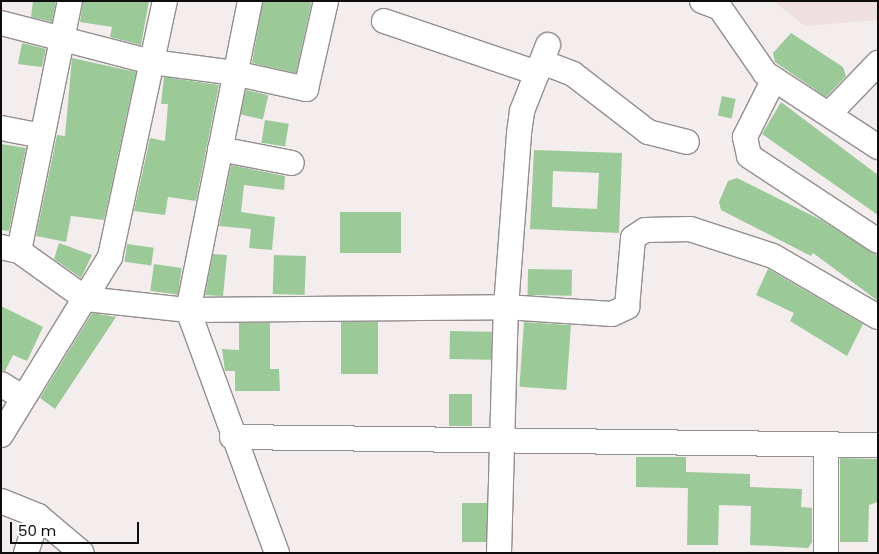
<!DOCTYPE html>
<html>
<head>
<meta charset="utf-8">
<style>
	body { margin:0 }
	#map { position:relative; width:879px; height:554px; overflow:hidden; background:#f3eded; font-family:Poppins,sans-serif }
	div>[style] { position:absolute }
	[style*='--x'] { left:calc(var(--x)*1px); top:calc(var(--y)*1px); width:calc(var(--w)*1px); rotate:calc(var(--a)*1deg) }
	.built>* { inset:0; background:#eedfe0 }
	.building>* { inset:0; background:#9cc998; transform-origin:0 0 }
	.roads { filter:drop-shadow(1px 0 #948e8e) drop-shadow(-1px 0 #948e8e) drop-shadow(0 1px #948e8e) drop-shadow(0 -1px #948e8e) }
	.minor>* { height:24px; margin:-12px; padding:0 12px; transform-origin:12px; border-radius:12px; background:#fff }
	span { translate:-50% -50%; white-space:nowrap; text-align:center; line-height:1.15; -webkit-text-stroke:4px #fff; paint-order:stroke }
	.frame { position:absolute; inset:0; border:2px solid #0f0c0d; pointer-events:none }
	.scale { position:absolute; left:10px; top:522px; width:129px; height:22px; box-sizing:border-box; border:2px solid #0f0c0d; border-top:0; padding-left:6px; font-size:15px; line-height:18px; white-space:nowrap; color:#0f0c0d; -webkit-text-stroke:4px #fff; paint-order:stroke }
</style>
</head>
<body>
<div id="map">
	<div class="built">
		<div style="clip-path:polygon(773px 1px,878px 1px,878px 20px,805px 26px)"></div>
	</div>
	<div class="building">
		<div style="clip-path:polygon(33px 1px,56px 1px,52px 22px,31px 17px)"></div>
		<div style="clip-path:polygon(83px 1px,149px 1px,141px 45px,110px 37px,112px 27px,80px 22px)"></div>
		<div style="clip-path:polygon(263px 1px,312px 1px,296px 73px,252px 63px)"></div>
		<div style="clip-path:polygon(791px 33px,843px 67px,846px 76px,826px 97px,775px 62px,773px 53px)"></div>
		<div style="clip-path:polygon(22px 43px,46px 49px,42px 67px,18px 64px)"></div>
		<div style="clip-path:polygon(72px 58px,136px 72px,104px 220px,71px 216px,66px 242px,36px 236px,57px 135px,65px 136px)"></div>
		<div style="clip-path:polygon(164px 77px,219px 85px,196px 201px,168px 197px,165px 215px,134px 211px,150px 138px,165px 141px,168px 104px,161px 104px)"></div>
		<div style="left:246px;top:90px;width:23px;height:25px;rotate:13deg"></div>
		<div style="left:722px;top:96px;width:14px;height:20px;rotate:12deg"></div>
		<div style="clip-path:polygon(781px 102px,878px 175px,878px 215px,762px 134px)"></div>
		<div style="left:265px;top:120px;width:24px;height:23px;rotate:9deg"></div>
		<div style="clip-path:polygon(1px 144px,26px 148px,9px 231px,1px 230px)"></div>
		<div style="clip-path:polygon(evenodd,534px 150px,622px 153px,619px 233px,530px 229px,534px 150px,553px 171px,599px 173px,597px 209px,552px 207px,553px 171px)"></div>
		<div style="clip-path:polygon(231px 165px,285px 176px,284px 190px,244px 185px,241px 212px,275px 217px,272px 250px,249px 248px,251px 229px,219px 226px)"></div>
		<div style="clip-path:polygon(737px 178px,821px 220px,878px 256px,878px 301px,813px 253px,811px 256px,721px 210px,719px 202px,728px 181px)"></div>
		<div style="left:340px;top:212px;width:61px;height:41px"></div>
		<div style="clip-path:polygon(59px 243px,92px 255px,81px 278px,54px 259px)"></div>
		<div style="left:127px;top:244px;width:27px;height:18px;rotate:8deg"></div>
		<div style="clip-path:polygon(213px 254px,227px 255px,223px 296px,205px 295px)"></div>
		<div style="left:274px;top:255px;width:32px;height:39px;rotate:2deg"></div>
		<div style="left:154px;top:264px;width:28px;height:27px;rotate:8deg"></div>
		<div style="left:528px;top:269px;width:44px;height:26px;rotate:1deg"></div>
		<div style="clip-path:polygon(768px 269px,863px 324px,847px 356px,790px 321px,794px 313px,756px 295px)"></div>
		<div style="clip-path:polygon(1px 306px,43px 327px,27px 361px,13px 355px,5px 371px,1px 370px)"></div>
		<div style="clip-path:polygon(92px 313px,116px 317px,55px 409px,40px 398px)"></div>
		<div style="left:341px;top:322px;width:37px;height:52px"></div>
		<div style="left:524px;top:322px;width:47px;height:65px;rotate:4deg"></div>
		<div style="clip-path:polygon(239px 323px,270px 323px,270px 369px,279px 369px,280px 391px,235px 391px,235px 371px,225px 371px,222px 349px,239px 350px)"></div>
		<div style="left:450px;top:331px;width:42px;height:28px;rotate:1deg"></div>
		<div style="left:449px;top:394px;width:23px;height:32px"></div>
		<div style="clip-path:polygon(636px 457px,686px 457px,686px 472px,750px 474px,750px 487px,802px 489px,801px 507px,812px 508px,812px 542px,808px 548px,750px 545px,751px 506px,719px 505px,718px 545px,687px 545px,688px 488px,636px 487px)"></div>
		<div style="clip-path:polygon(840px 458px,878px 459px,878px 502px,869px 505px,868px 542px,840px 542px)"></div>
		<div style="left:462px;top:503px;width:25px;height:39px"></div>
	</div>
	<div class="roads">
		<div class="minor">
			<div style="--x:250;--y:1;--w:315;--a:101.3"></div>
			<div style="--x:188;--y:310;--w:259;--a:69.9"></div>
			<div style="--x:702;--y:1;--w:19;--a:21"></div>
			<div style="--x:720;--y:8;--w:79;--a:55.3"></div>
			<div style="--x:765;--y:73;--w:135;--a:33.2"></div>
			<div style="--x:384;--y:21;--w:162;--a:18.8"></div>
			<div style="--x:1;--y:23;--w:156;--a:14.5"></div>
			<div style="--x:152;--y:62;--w:83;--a:7.6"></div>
			<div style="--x:234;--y:73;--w:74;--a:12.5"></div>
			<div style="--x:306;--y:89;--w:90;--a:-77.2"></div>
			<div style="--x:542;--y:62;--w:33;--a:21"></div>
			<div style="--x:573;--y:74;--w:95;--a:37.7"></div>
			<div style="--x:648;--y:132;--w:40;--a:14.4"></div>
			<div style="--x:774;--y:79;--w:65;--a:116.6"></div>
			<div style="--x:745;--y:137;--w:19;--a:78"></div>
			<div style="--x:749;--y:156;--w:154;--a:33.4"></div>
			<div style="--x:829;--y:114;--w:71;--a:-46.1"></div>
			<div style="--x:1;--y:128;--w:42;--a:11"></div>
			<div style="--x:220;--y:149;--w:73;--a:11"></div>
			<div style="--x:1;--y:247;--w:18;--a:13"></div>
			<div style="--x:19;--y:251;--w:82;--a:35.6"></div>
			<div style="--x:86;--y:299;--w:103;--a:6.2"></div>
			<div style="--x:188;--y:310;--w:318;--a:-0.5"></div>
			<div style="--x:506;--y:307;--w:106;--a:3.8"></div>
			<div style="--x:612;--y:314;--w:17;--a:-25"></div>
			<div style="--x:627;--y:307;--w:69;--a:-85"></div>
			<div style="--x:633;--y:238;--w:14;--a:-34"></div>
			<div style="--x:645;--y:230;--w:45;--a:-1.3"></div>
			<div style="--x:690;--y:229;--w:87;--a:18"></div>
			<div style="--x:773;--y:256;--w:121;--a:30.2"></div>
			<div style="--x:19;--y:251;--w:255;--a:-78.5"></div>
			<div style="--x:1;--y:384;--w:25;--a:32"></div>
			<div style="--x:1;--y:435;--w:209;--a:-58.5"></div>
			<div style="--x:110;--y:257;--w:262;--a:-77.9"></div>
			<div style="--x:232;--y:437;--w:646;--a:0.71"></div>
			<div style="--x:1;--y:501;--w:40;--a:22"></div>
			<div style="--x:38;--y:516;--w:39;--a:108"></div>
			<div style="--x:38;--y:516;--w:57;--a:40.1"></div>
			<div style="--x:499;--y:553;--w:246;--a:-88.4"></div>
			<div style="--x:506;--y:307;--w:174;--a:-85.7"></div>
			<div style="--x:519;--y:133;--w:22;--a:-82"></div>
			<div style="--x:522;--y:111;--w:71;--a:-68.5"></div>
			<div style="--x:826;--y:553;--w:108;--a:-90"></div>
		</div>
	</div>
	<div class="frame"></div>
	<div class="scale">50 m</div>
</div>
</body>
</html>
